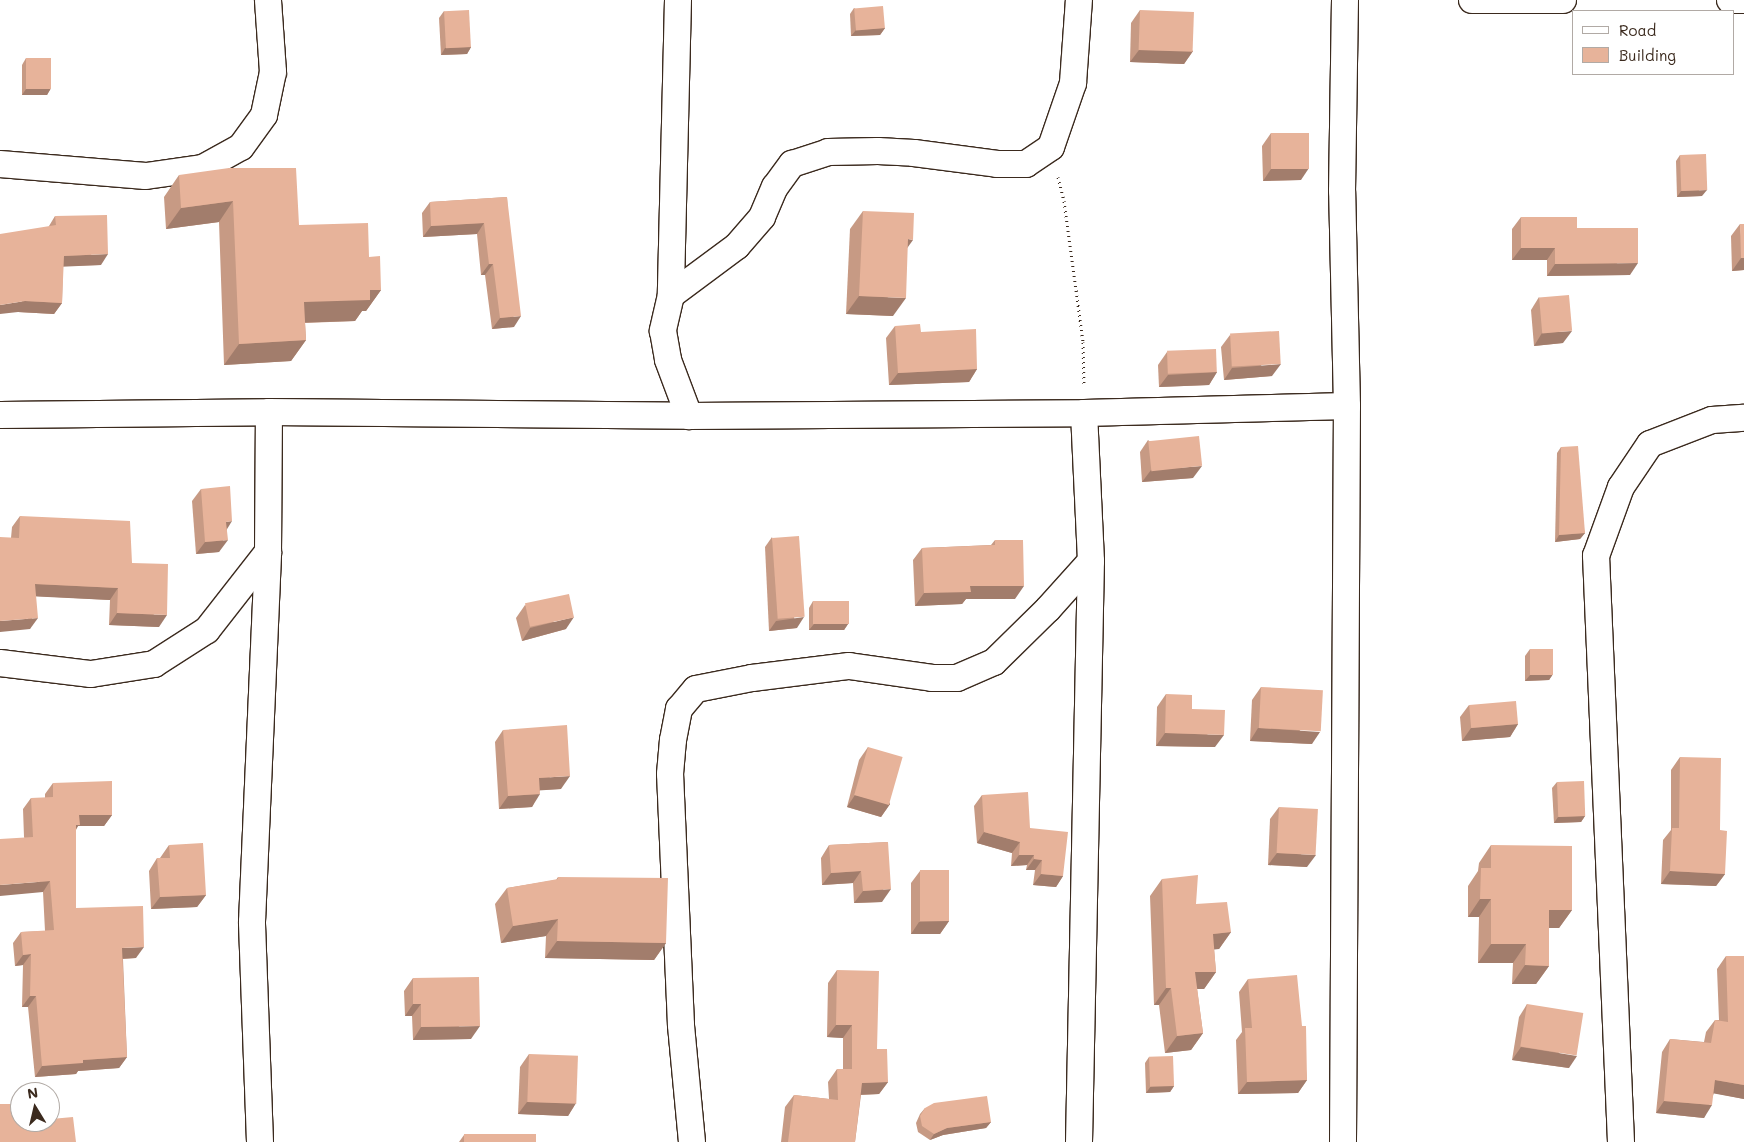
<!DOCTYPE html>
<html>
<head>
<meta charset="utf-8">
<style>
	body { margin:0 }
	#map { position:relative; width:1744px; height:1142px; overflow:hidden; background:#fff; font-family:Mali,sans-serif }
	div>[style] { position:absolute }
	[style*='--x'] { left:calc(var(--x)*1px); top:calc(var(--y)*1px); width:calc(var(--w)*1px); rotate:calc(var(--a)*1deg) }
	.path>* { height:3px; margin-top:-1.5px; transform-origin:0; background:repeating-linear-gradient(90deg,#3b2a1e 0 1px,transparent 0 5px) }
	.roads { filter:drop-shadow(1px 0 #3b2a1e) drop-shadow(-1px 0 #3b2a1e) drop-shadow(0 1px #3b2a1e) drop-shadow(0 -1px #3b2a1e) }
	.street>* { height:26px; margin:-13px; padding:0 13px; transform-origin:13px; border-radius:13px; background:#fff }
	.wall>* { inset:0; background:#c79a84 }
	.shaded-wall>* { inset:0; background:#a27d6c }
	.building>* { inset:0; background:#e7b39a; transform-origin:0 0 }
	span { translate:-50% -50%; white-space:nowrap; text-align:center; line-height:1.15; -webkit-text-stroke:4px #fff; paint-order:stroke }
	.legend { position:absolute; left:1572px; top:10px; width:162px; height:65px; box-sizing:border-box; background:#fff; border:1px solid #b1aaa5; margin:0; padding:6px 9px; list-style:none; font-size:15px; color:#3b2a1e }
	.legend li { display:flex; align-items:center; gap:10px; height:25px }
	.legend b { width:25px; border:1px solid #b1aaa5 }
	.north { position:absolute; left:10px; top:1082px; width:50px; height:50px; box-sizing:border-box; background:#fff; border:1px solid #b1aaa5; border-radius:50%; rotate:351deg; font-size:14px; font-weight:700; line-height:20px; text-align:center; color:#3b2a1e }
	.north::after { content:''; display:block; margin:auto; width:18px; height:22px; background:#3b2a1e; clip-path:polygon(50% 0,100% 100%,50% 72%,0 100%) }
</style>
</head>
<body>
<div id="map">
	<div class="path">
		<div style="--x:1058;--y:177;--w:25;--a:76"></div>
		<div style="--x:1064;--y:201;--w:142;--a:82.3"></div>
		<div style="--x:1083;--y:342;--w:44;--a:88.7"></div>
	</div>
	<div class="roads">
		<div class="street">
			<div style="--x:678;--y:0;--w:295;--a:91.4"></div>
			<div style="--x:671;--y:295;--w:37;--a:103"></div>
			<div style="--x:663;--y:331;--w:29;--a:80"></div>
			<div style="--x:668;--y:360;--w:60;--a:69.4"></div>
			<div style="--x:1472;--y:0;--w:91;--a:0"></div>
			<div style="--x:1730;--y:0;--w:14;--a:0"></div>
			<div style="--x:0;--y:164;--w:146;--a:4.7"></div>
			<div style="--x:146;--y:176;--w:58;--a:-8"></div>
			<div style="--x:203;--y:168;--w:43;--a:-28.9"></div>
			<div style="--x:241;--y:147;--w:39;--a:-54"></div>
			<div style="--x:264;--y:115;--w:44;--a:-78.2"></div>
			<div style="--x:273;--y:72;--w:72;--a:-94"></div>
			<div style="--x:671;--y:295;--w:82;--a:-36.6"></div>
			<div style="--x:737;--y:246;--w:38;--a:-49"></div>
			<div style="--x:762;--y:217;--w:33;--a:-67"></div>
			<div style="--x:775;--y:187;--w:29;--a:-54"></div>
			<div style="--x:792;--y:164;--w:38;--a:-18"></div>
			<div style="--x:828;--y:152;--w:50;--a:-1.1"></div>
			<div style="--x:878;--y:151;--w:36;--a:3"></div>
			<div style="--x:914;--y:153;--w:84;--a:7.5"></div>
			<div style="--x:997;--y:164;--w:29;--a:0"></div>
			<div style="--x:1026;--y:164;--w:30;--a:-34"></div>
			<div style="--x:1051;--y:147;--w:68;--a:-71"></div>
			<div style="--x:1073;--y:83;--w:83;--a:-85.9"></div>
			<div style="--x:0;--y:415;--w:269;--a:-0.6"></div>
			<div style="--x:269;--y:412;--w:420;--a:0.5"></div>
			<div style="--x:689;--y:416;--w:395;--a:-0.4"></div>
			<div style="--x:1084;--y:413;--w:263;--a:-1.5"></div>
			<div style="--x:0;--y:663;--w:92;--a:6.9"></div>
			<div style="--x:91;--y:674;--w:64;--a:-9"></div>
			<div style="--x:154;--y:664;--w:63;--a:-32.7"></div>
			<div style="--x:207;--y:630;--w:99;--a:-52"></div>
			<div style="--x:260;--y:1142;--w:220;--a:-92.1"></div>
			<div style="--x:252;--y:922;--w:370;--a:-87.5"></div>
			<div style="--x:268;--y:552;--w:140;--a:-89.6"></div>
			<div style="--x:692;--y:1142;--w:118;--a:-95.4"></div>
			<div style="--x:681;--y:1025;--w:251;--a:-92.5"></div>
			<div style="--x:670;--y:774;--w:34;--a:-85"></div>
			<div style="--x:673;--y:740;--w:32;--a:-79"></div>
			<div style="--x:679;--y:709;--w:26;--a:-50"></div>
			<div style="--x:696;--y:689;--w:57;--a:-11.1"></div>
			<div style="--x:752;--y:678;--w:98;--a:-7.1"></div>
			<div style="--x:849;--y:666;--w:84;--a:8.2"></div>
			<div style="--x:932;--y:678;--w:25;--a:0"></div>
			<div style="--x:957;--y:678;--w:40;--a:-23.4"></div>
			<div style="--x:994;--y:662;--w:76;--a:-44.5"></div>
			<div style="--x:1048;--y:609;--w:64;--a:-48.1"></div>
			<div style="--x:1079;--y:1142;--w:581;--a:-88.82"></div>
			<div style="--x:1091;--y:561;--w:148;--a:-92.7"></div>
			<div style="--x:1343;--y:1142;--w:736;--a:-89.69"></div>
			<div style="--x:1347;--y:406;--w:215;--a:-91.3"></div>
			<div style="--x:1342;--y:191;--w:191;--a:-89.1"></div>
			<div style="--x:1621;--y:1142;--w:587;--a:-92.44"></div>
			<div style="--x:1596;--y:556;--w:73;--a:-70.1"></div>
			<div style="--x:1621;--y:487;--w:52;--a:-56"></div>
			<div style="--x:1650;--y:444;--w:66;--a:-21.2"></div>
			<div style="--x:1712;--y:420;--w:32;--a:-4"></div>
		</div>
	</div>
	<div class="wall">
		<div style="clip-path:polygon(854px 8px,885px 28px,880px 35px,851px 36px,850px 14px)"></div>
		<div style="clip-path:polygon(1140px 10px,1193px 51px,1184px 64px,1130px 62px,1131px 23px)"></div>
		<div style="clip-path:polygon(444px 11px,471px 47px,467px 54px,441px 55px,439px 18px)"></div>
		<div style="clip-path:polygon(26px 58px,51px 88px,47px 95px,22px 95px,22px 65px)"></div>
		<div style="clip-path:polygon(1271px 133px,1301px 180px,1263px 181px,1262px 146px)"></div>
		<div style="clip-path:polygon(1680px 155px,1702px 196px,1677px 197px,1676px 161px)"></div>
		<div style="clip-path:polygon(179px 175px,299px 225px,369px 257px,381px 290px,366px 311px,362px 311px,355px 321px,305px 323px,306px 340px,291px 361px,224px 365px,219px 222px,166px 229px,164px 197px)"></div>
		<div style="clip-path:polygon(507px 197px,514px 327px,492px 329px,485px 275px,481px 275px,477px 234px,423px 237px,422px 213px,430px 202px)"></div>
		<div style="clip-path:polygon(863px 211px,893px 316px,846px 314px,850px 229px)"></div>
		<div style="clip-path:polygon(55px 216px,101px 265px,63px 266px,62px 303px,54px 314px,18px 312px,49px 226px)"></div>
		<div style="clip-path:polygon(1521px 217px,1577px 228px,1630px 275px,1547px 276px,1547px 260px,1512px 260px,1512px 229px)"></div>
		<div style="clip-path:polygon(1740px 224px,1744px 270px,1732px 271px,1731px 236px)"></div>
		<div style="clip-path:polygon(1539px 297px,1563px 343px,1534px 346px,1531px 310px)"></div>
		<div style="clip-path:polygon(895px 326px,921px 332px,977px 369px,969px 382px,889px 385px,886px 338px)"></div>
		<div style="clip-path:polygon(1230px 335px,1272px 376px,1224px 380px,1221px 347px)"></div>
		<div style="clip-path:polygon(1167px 352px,1217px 372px,1209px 385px,1159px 387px,1158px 365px)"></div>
		<div style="clip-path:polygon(1148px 440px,1193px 478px,1142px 482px,1140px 452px)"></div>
		<div style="clip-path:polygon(1561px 447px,1585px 533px,1580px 539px,1555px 542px,1557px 453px)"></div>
		<div style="clip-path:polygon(201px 489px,227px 529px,219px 552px,196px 554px,192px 501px)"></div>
		<div style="clip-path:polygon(20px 516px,132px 563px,159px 627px,109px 625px,110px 600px,36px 596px,30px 629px,11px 538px,12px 527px)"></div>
		<div style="clip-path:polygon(772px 537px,797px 628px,769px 631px,765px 547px)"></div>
		<div style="clip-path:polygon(995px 540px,1015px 599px,966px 599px,962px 604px,915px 606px,913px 560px,922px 548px,991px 545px)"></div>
		<div style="clip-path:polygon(813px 601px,848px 624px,844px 630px,809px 630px,809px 608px)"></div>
		<div style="clip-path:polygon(525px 605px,566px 629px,522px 641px,516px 618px)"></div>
		<div style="clip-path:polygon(1530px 649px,1553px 674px,1549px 680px,1525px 681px,1525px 656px)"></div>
		<div style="clip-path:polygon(1261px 687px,1312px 744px,1250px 741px,1252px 700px)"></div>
		<div style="clip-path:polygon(1166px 694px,1192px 709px,1215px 747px,1156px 746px,1157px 707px)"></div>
		<div style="clip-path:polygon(1469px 705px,1518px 724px,1510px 737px,1462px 741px,1460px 717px)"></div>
		<div style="clip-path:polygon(503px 730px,561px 789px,540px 790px,532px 807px,499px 809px,495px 742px)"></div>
		<div style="clip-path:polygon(868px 747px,890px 804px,881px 817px,847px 807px,859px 760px)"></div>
		<div style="clip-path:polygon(1680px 757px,1720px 830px,1725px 874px,1716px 886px,1661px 884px,1663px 840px,1671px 830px,1671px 770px)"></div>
		<div style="clip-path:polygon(1557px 782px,1585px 816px,1581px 822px,1554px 823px,1552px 788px)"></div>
		<div style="clip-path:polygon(53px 783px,112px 815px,104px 826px,78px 826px,76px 830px,76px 908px,136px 958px,123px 959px,127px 1057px,119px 1068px,78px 1071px,76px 1074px,35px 1077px,28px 1007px,22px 1007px,23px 965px,15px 966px,13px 943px,21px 932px,45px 931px,43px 892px,24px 837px,23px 809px,31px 798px,45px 798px,45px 794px)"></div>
		<div style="clip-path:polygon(982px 795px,1030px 828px,1063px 876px,1056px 887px,1033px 885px,1035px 870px,1026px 870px,1027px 865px,1011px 866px,1012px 853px,977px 843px,974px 806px)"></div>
		<div style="clip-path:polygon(1279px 807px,1307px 867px,1268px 865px,1270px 819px)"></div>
		<div style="clip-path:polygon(888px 842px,882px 902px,854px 903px,853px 883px,822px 885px,821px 858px,829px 845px)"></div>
		<div style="clip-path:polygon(169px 845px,206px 895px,197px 907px,151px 909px,149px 871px,157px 858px,160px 858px)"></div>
		<div style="clip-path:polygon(1491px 845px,1572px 910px,1559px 928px,1549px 928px,1549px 966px,1536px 984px,1512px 984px,1513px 963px,1478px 963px,1479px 917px,1468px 917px,1468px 886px,1478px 871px,1479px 863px)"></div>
		<div style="clip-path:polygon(920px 871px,949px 921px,940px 934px,911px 934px,911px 883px)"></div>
		<div style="clip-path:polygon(558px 877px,666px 943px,654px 960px,545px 958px,546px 936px,501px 943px,495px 904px,507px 888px,556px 880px)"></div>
		<div style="clip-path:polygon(1162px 879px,1196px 904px,1231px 932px,1219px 949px,1214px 949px,1216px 972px,1204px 989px,1197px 989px,1203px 1033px,1191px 1050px,1165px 1053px,1159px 1005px,1154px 1005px,1150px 896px)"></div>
		<div style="clip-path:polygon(1726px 956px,1744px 956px,1744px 1099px,1714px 1093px,1704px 1118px,1656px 1113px,1662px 1052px,1670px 1039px,1704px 1042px,1706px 1032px,1715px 1020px,1719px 1020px,1717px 969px)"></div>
		<div style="clip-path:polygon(837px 970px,877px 1049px,888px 1082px,879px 1094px,861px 1095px,855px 1142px,781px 1142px,785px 1107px,794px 1095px,829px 1099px,828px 1082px,837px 1069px,843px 1069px,843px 1038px,827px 1037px,828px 983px)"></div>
		<div style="clip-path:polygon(413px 978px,471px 1039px,413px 1040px,412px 1016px,405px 1016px,404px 991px)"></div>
		<div style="clip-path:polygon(1248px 979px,1302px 1026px,1307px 1080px,1298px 1093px,1238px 1094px,1236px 1040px,1242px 1032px,1239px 992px)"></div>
		<div style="clip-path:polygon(1527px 1004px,1569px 1068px,1512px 1060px,1519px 1017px)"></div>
		<div style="clip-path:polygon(529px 1054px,576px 1103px,568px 1116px,518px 1114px,520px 1067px)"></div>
		<div style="clip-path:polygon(1149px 1057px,1174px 1086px,1170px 1092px,1146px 1093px,1145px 1063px)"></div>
		<div style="clip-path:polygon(925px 1108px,991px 1122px,986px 1128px,943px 1135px,930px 1140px,918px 1132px,916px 1123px,920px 1114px)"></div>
		<div style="clip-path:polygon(464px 1135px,536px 1142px,459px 1142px)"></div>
	</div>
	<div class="shaded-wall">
		<div style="clip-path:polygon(885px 28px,880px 35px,851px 36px,856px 30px)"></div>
		<div style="clip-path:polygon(471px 47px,467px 54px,441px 55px,445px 48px)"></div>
		<div style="clip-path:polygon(1139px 50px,1193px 51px,1184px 64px,1130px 62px)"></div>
		<div style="clip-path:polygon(51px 88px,47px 95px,22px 95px,26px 89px)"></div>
		<div style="clip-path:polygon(1309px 168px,1301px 180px,1263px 181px,1271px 169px)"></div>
		<div style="clip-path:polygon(1707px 190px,1702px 196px,1677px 197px,1681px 191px)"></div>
		<div style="clip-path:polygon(233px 201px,219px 222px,166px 229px,181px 208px)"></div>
		<div style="clip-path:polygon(484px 223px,477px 234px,423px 237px,431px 226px)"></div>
		<div style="clip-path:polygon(908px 239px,913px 240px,900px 258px)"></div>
		<div style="clip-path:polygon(1521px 248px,1555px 248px,1547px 260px,1512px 260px)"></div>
		<div style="clip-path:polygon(108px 254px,101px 265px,56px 267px,64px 256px)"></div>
		<div style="clip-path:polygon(1741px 258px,1744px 258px,1744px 270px,1732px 271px)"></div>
		<div style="clip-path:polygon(1638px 263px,1630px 275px,1547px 276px,1555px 264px)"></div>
		<div style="clip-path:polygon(489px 264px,493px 264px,485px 275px,481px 275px)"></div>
		<div style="clip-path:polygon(370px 290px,381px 290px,366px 311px,362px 311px,355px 321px,289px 323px,304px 302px)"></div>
		<div style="clip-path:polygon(859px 296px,906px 298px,893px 316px,846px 314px)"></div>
		<div style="clip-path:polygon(25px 301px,62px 303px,54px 314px,18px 312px,0 314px,0 305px)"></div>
		<div style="clip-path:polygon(521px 316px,514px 327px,492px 329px,500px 318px)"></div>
		<div style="clip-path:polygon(1572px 331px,1563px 343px,1534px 346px,1542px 333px)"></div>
		<div style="clip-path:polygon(306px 340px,291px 361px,224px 365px,239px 344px)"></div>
		<div style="clip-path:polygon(1281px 364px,1272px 376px,1224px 380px,1232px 368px)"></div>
		<div style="clip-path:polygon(977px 369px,969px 382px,889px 385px,898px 373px)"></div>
		<div style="clip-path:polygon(1217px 372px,1209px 385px,1159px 387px,1168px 375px)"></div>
		<div style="clip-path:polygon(1202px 466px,1193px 478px,1142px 482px,1151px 470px)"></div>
		<div style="clip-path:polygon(232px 521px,224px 534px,226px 522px)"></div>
		<div style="clip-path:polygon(1585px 533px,1580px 539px,1555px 542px,1559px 535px)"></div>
		<div style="clip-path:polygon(228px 540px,219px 552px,196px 554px,205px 542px)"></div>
		<div style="clip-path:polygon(35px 584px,118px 588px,110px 600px,27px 596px)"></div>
		<div style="clip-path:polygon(970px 586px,1024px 586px,1015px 599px,966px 599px,962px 604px,915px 606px,924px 593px)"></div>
		<div style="clip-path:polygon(117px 613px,167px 615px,159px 627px,109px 625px)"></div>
		<div style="clip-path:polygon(574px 617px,566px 629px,522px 641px,530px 628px)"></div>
		<div style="clip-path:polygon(804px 617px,797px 628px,769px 631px,776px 621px)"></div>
		<div style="clip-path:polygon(38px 618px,30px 629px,0 632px,0 621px)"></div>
		<div style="clip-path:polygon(814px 624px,848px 624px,844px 630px,809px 630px)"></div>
		<div style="clip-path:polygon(1553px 674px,1549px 680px,1525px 681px,1530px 675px)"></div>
		<div style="clip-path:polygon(1518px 724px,1510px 737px,1462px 741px,1471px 728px)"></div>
		<div style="clip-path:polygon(1258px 728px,1320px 732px,1312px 744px,1250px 741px)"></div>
		<div style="clip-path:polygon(1165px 733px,1224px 735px,1215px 747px,1156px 746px)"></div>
		<div style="clip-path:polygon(570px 776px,561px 789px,531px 791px,539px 778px)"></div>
		<div style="clip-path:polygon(540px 794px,532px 807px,499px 809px,508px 796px)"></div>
		<div style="clip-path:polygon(855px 795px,890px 804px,881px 817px,847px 807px)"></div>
		<div style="clip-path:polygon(79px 815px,112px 815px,104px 826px,78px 826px,72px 835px)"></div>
		<div style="clip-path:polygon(1585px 816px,1581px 822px,1554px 823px,1558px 817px)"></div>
		<div style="clip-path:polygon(984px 832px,1020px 842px,1012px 853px,977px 843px)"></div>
		<div style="clip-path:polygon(1277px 853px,1316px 855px,1307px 867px,1268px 865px)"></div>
		<div style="clip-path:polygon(1019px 855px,1034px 855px,1027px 865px,1011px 866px)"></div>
		<div style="clip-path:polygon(1034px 859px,1042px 860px,1035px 870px,1026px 870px)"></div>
		<div style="clip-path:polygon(861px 871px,853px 883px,822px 885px,831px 873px)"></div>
		<div style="clip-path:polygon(1670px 871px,1725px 874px,1716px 886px,1661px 884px)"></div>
		<div style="clip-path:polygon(1041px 874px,1063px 876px,1056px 887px,1033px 885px)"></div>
		<div style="clip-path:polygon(50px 881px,43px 892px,0 896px,0 885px)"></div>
		<div style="clip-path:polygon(891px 889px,882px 902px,854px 903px,863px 891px)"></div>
		<div style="clip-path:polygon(206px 895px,197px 907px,151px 909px,160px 897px)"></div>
		<div style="clip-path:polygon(1480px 899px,1491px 899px,1479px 917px,1468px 917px)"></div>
		<div style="clip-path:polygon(1549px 910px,1572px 910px,1559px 928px,1537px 928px)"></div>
		<div style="clip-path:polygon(558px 919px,546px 936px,501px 943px,513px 926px)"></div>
		<div style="clip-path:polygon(949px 921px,940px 934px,911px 934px,919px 922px)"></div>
		<div style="clip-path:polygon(1231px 932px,1219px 949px,1201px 951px,1213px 934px)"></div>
		<div style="clip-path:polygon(557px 941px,666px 943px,654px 960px,545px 958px)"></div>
		<div style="clip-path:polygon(1491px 944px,1526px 944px,1513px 963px,1478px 963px)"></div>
		<div style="clip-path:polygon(144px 947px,136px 958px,115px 959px,122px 948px)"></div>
		<div style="clip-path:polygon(31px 954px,23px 965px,15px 966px,23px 955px)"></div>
		<div style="clip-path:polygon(1525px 965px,1549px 966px,1536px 984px,1512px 984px)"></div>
		<div style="clip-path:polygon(1195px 972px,1216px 972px,1204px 989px,1183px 989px)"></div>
		<div style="clip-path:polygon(1166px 988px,1171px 988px,1159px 1005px,1154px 1005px)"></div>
		<div style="clip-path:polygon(30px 996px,36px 996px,28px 1007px,22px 1007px)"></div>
		<div style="clip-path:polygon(413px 1004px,421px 1004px,412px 1016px,405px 1016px)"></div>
		<div style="clip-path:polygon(836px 1025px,852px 1025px,843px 1038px,827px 1037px)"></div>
		<div style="clip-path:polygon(480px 1026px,471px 1039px,413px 1040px,421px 1027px)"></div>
		<div style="clip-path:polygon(1203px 1033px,1191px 1050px,1165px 1053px,1177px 1036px)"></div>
		<div style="clip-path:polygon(1521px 1047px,1577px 1056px,1569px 1068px,1512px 1060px)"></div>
		<div style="clip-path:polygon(127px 1057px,119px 1068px,78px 1071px,76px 1074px,35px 1077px,42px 1066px,83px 1060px)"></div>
		<div style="clip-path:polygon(1307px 1080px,1298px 1093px,1238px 1094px,1247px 1082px)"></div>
		<div style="clip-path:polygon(1715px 1080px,1744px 1085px,1744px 1099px,1706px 1092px)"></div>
		<div style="clip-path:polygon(888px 1082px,879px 1094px,853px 1095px,862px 1083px)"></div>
		<div style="clip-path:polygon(1151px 1086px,1174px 1086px,1170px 1092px,1146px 1093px)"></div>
		<div style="clip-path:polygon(1664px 1101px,1712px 1105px,1704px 1118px,1656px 1113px)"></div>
		<div style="clip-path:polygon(527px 1102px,576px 1103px,568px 1116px,518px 1114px)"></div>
		<div style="clip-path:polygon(991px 1122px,986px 1128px,943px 1135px,930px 1140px,934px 1134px,947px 1128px)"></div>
	</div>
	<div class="building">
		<div style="left:883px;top:6px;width:22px;height:29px;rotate:85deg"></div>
		<div style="left:469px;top:10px;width:37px;height:25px;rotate:87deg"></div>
		<div style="left:1140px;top:10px;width:54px;height:40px;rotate:2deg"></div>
		<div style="left:26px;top:58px;width:25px;height:31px"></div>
		<div style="left:1271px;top:133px;width:38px;height:36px"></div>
		<div style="left:1706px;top:154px;width:36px;height:26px;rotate:88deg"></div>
		<div style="clip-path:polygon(229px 168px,296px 168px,299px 225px,368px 223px,369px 257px,380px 256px,381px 290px,370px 290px,370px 300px,304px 302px,306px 340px,239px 344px,233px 201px,181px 208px,179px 175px)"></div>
		<div style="clip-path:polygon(507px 197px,521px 316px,500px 318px,493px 264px,489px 264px,484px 223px,431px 226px,430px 202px)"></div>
		<div style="clip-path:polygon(863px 211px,914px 213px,913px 240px,908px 239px,906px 298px,859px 296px)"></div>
		<div style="clip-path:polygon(107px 215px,108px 254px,64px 256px,62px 303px,25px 301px,0 305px,0 234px,56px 225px,55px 216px)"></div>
		<div style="clip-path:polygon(1521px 217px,1577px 217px,1577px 228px,1638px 228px,1638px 263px,1555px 264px,1555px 248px,1521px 248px)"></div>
		<div style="clip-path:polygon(1740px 224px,1744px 224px,1744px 258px,1741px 258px)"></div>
		<div style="left:1569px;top:295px;width:36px;height:30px;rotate:85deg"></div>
		<div style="clip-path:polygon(920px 324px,921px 332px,976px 329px,977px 369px,898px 373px,895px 326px)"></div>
		<div style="left:1279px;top:331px;width:33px;height:49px;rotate:87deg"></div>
		<div style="left:1216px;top:349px;width:23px;height:49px;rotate:88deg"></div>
		<div style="left:1199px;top:436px;width:30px;height:51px;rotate:84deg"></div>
		<div style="clip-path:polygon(1578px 446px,1585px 533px,1559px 535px,1561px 447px)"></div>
		<div style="clip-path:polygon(230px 486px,232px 521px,226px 522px,228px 540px,205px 542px,201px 489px)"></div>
		<div style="clip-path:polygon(20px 516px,130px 521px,132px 563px,168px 564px,167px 615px,117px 613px,118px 588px,35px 584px,38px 618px,0 621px,0 537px,19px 538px)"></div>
		<div style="left:799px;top:536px;width:81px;height:27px;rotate:86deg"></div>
		<div style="clip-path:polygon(995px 540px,1023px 540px,1024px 586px,970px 586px,971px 592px,924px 593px,922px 548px,995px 545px)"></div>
		<div style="left:569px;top:594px;width:24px;height:45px;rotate:78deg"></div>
		<div style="left:813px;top:601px;width:36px;height:23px"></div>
		<div style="left:1530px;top:649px;width:23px;height:26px"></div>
		<div style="left:1261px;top:687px;width:62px;height:41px;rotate:3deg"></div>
		<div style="clip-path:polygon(1166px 694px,1192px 695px,1192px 709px,1225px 710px,1224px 735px,1165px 733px)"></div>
		<div style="left:1516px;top:701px;width:23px;height:47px;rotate:85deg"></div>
		<div style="clip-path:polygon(567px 725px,570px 776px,539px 778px,540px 794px,508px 796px,503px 730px)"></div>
		<div style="left:868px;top:747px;width:36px;height:50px;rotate:16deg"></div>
		<div style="clip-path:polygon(1680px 757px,1721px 758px,1720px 830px,1727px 831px,1725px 874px,1670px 871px,1672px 828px,1679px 828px)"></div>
		<div style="clip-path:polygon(112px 781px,112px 815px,79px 815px,80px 825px,76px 825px,76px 908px,143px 906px,144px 947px,122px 948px,127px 1057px,83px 1060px,83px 1063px,42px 1066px,36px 996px,30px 996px,31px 954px,23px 955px,21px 932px,54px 930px,50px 881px,0 885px,0 839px,33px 837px,31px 798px,53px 797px,53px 783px)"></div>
		<div style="left:1584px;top:781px;width:35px;height:27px;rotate:88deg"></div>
		<div style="clip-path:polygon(1028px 792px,1030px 828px,1068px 832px,1063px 876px,1041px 874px,1042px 860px,1034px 859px,1034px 855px,1019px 855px,1020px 842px,984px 832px,982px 795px)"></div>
		<div style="left:1279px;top:807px;width:39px;height:46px;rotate:3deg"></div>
		<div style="clip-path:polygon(888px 842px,891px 889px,863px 891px,861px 871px,831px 873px,829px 845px)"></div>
		<div style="clip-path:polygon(203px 843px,206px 895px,160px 897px,157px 858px,170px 858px,169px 845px)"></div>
		<div style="clip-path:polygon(1491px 845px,1572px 846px,1572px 910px,1549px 910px,1549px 966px,1525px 965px,1526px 944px,1491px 944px,1491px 899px,1480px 899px,1481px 868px,1491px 868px)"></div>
		<div style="left:949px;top:870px;width:51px;height:29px;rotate:90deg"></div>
		<div style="clip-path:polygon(1198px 875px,1196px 904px,1227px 902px,1231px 932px,1213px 934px,1216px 972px,1195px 972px,1203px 1033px,1177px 1036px,1171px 988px,1166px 988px,1162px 879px)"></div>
		<div style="clip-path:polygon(558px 877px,668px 878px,666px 943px,557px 941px,558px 919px,513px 926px,507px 888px,558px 879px)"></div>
		<div style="clip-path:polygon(1726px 956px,1744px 956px,1744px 1085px,1715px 1080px,1712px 1105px,1664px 1101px,1670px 1039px,1711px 1043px,1715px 1020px,1728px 1022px)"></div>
		<div style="clip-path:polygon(837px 970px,879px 971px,877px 1049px,887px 1049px,888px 1082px,862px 1083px,855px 1142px,788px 1142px,794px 1095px,838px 1100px,837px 1069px,852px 1069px,852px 1025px,836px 1025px)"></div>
		<div style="clip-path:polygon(1297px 975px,1302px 1026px,1306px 1026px,1307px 1080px,1247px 1082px,1245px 1028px,1252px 1028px,1248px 979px)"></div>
		<div style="clip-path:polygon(479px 977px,480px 1026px,421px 1027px,421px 1004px,413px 1004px,413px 978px)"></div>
		<div style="left:1527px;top:1004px;width:57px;height:43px;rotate:9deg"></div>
		<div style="left:529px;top:1054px;width:49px;height:48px;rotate:2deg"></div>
		<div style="left:1173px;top:1056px;width:30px;height:24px;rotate:88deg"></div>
		<div style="clip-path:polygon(987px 1096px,991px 1122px,947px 1128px,934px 1134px,922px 1126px,920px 1116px,925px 1108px,934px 1103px)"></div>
		<div style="clip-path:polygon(0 1104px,20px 1104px,20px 1122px,50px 1122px,50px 1104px,51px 1104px,51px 1119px,73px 1117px,76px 1142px,0 1142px)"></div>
		<div style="left:536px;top:1134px;width:8px;height:72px;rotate:90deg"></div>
	</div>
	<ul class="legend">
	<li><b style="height:6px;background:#fff"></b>Road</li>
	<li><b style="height:14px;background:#e7b39a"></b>Building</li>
	</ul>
	<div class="north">N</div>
</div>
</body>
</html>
